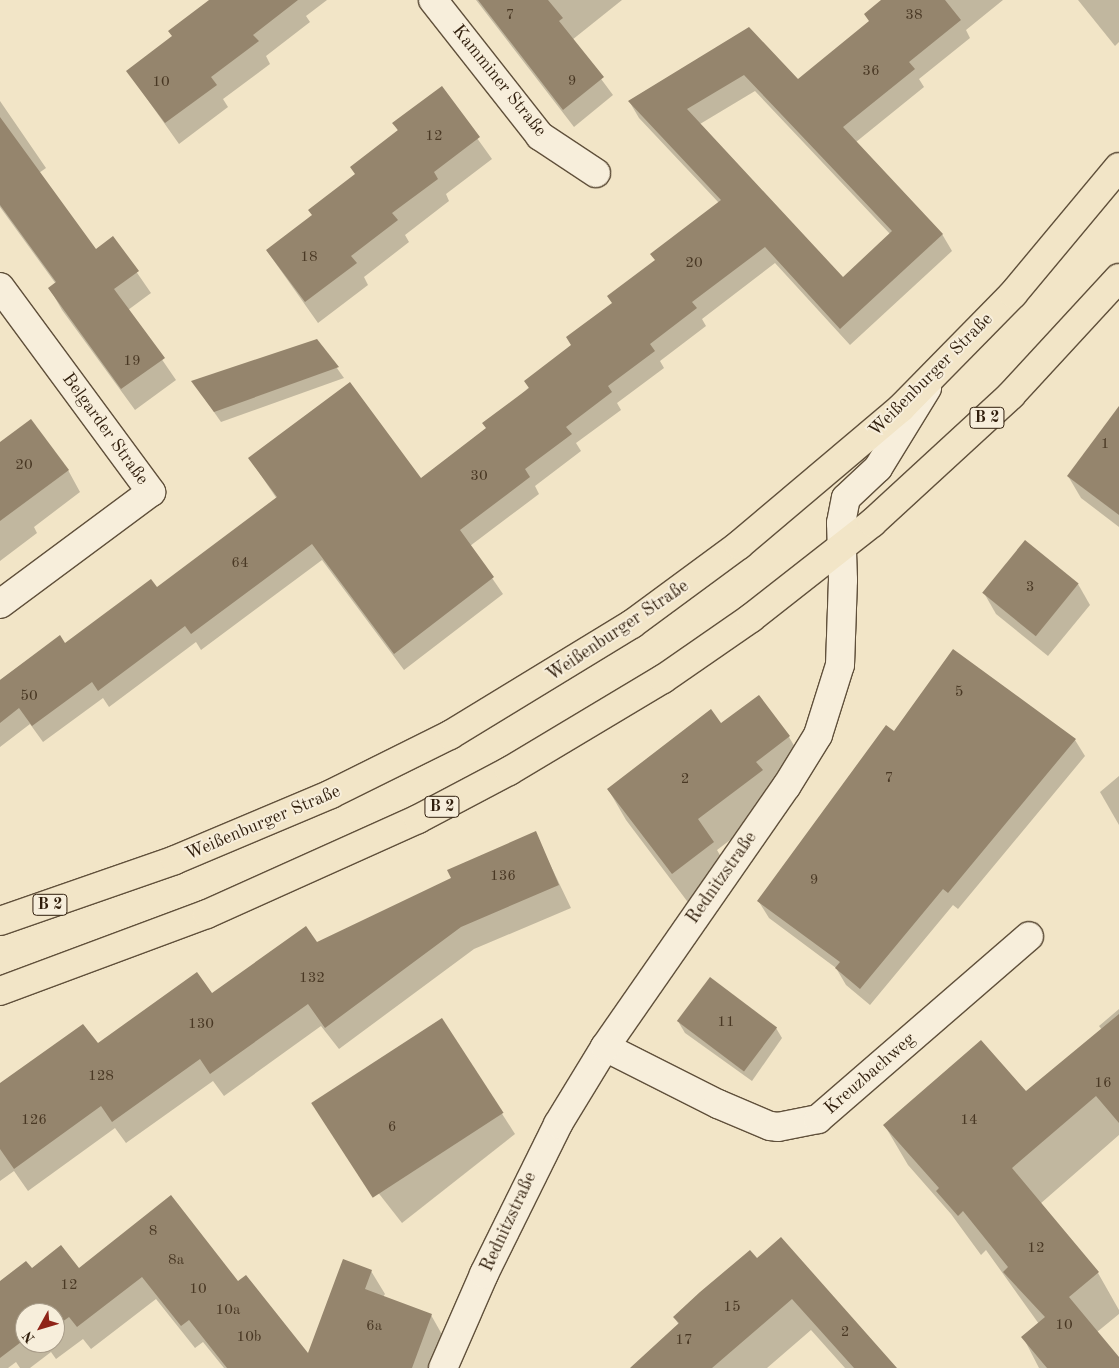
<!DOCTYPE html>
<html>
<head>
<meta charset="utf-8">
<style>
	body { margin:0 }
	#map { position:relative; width:1119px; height:1368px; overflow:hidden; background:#f2e5c7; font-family:"Old Standard TT",serif }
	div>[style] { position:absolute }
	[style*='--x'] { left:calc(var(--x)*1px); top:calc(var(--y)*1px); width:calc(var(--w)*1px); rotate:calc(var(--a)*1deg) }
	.shadow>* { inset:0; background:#0003 }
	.building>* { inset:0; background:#95856d; transform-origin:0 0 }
	.roads { filter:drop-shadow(1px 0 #60503b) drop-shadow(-1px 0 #60503b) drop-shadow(0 1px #60503b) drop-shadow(0 -1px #60503b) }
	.street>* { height:28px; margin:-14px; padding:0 14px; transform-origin:14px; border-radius:14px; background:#f7eedb }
	.secondary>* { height:28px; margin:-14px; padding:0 14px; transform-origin:14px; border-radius:14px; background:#f7eedb }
	.primary>* { height:28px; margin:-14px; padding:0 14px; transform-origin:14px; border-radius:14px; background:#f2e5c7 }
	span { translate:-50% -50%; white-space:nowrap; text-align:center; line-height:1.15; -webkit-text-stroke:4px #f7eedb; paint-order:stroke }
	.number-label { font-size:15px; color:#493824 }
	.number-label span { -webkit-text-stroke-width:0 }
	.shield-label span { padding:1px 4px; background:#f7eedb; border:1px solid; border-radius:4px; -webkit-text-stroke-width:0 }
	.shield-label { font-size:16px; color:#301e0c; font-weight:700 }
	.street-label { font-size:18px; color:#301e0c }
	.north { position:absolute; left:15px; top:1303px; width:50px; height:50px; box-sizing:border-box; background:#f7eedb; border:1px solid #a79b88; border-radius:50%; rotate:231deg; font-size:14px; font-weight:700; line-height:20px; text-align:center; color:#301e0c }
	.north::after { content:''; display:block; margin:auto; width:18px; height:22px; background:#8f2418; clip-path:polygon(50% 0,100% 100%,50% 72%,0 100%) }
</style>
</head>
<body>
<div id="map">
	<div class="shadow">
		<div style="clip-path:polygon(211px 0,327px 0,306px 16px,310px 22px,266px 56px,270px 64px,223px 99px,228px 107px,179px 144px,128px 72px,173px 37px)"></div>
		<div style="clip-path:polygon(476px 0,622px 0,572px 40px,613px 95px,574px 127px)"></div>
		<div style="clip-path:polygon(evenodd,883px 0,1003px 0,966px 30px,970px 38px,919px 79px,924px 87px,856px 142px,942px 234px,952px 251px,850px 345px,775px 263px,702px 319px,706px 326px,660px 361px,664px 368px,617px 403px,621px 410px,576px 443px,581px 451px,535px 486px,539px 494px,470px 546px,503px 594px,404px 670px,322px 560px,201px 650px,196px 642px,109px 707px,103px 698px,43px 742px,30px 724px,0 747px,0 680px,59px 637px,65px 645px,157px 588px,277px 499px,250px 459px,421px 480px,487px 429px,656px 261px,719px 203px,639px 118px,629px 101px,749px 28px,798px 80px,869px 22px,883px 0,755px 91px,890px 234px,843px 279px,700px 124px,755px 91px)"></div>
		<div style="clip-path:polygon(1078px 0,1119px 0,1119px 42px,1115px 46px)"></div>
		<div style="clip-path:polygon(441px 88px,492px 159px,446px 194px,449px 201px,405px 235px,409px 242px,364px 277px,368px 285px,318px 323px,267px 251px,313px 216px,356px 175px,398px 131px,394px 124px)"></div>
		<div style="clip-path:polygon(0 101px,46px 168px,39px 173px,95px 250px,113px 238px,151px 293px,128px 310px,176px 380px,135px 410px,62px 310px,50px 289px,56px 284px,0 207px)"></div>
		<div style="clip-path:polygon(317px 340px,344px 378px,221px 422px,193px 382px)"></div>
		<div style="clip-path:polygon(1119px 414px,1119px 527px,1081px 498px,1068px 476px)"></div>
		<div style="clip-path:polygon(0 443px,68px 470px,80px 492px,34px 527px,37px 533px,0 561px)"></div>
		<div style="clip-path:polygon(1078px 584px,1090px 605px,1048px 656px,996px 614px,984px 593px)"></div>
		<div style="clip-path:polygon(721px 725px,789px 737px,807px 768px,780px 802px,717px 850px,731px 874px,690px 905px,626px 820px,608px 789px)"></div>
		<div style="clip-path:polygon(894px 732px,1075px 740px,1085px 756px,958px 909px,953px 905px,870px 1005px,846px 985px,836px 968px,769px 918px,759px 902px)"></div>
		<div style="clip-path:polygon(1119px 776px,1119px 825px,1100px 792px)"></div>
		<div style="clip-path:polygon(535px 833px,571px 908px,474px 949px,339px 1049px,321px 1026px,224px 1096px,213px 1081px,126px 1143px,115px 1128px,28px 1191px,14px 1171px,0 1181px,0 1085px,212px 995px,452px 879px)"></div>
		<div style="clip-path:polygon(1119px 1009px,1119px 1135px,1040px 1204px,1098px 1273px,1119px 1310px,1119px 1314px,1097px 1332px,1119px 1359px,1119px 1368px,1039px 1368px,1023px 1337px,1039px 1324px,986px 1250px,981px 1255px,951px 1214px,908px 1165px,885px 1126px,1026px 1092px,1102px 1030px,1099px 1026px)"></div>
		<div style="clip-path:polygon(442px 1020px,515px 1134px,402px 1223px,333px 1135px,321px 1114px)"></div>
		<div style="clip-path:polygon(679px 1023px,776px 1028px,782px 1038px,752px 1081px,685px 1033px)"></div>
		<div style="clip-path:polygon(756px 1260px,895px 1368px,845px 1368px,811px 1330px,767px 1368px,640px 1368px,679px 1325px,674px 1317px)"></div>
		<div style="clip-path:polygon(evenodd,32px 1269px,79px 1269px,238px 1283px,309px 1355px,371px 1271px,385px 1294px,383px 1297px,431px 1315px,444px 1338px,433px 1368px,224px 1368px,203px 1342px,195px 1348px,156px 1299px,91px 1349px,83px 1339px,56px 1359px,51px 1352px,30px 1368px,20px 1368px,16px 1362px,8px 1368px,0 1368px,0 1283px,32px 1269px,25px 1313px,55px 1313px,55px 1343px,25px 1343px,25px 1313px)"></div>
	</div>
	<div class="building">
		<div style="clip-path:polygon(209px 0,298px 0,253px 35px,259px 41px,211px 77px,217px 85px,165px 123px,126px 71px,172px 36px,168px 31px)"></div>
		<div style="clip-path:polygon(478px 0,548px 0,563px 18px,559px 21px,604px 77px,563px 110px)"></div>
		<div style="clip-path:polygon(evenodd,881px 0,945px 0,961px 20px,909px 62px,915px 69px,843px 127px,943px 234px,840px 329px,765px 247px,692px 302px,697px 308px,650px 344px,655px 351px,608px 386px,612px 392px,566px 427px,572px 434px,525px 469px,530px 477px,460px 530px,494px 577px,394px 654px,312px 544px,191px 634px,185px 626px,98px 691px,92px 682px,32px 726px,19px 708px,0 723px,0 680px,60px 635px,65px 643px,151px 579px,157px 587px,277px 497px,248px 458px,350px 382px,421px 478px,486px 428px,482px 423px,529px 388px,524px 381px,571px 345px,566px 337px,612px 303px,607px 296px,655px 260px,650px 254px,721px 200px,628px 101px,749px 27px,798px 79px,869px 21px,864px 14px,881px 0,744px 75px,892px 231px,843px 277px,687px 109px,744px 75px)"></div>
		<div style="clip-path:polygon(442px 86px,480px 137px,434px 172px,438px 179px,392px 213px,398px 220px,351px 256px,357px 263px,305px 302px,266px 250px,312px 215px,308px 210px,355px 174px,350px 167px,398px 130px,392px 123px)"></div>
		<div style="clip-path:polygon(0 117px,96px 249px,113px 236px,139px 271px,114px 289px,165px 358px,121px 389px,48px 288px,56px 282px,0 205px)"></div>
		<div style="clip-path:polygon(317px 339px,339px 367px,214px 412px,191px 381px)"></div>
		<div style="clip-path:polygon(1119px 406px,1119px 515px,1067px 476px)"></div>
		<div style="clip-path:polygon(31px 419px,69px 470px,0 521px,0 442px)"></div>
		<div style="left:1025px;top:540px;width:69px;height:68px;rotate:39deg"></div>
		<div style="clip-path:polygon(953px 649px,1076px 739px,948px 893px,943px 889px,860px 989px,835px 968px,840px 962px,757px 901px,886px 725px,894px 731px)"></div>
		<div style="clip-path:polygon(759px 695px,790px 736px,756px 762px,763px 770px,698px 819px,714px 842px,672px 874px,607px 789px,711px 709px,721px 723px)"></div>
		<div style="clip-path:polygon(536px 831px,559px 885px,461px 927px,325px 1028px,308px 1004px,210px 1074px,200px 1059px,112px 1122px,101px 1106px,14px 1169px,0 1149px,0 1083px,83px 1024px,98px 1043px,197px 972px,212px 993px,306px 926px,317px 942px,451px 878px,447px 870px)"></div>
		<div style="left:710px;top:977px;width:84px;height:55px;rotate:37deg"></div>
		<div style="clip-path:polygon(1119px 1014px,1119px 1123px,1096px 1096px,1012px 1168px,1099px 1272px,1069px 1297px,1119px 1357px,1119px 1368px,1047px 1368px,1021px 1337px,1045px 1317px,1003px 1272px,1008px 1267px,963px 1211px,958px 1216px,936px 1191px,939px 1188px,883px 1125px,981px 1040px,1026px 1091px)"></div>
		<div style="left:442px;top:1018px;width:113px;height:156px;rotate:57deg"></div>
		<div style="clip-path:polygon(171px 1195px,238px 1281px,246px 1275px,308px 1353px,343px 1259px,372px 1270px,365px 1289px,432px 1314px,412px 1368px,227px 1368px,189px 1320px,181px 1326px,142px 1277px,77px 1327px,69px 1317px,55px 1327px,55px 1313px,25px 1313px,25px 1339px,0 1358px,0 1281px,26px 1261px,32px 1268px,61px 1245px,79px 1268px)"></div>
		<div style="clip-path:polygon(781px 1237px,897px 1368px,854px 1368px,792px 1299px,712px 1368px,630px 1368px,679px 1323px,673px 1317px,700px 1292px,750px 1250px,757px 1258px)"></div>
	</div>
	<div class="roads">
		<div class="street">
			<div style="--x:433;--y:0;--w:173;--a:51.8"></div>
			<div style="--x:540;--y:136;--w:67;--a:33.5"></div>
			<div style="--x:0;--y:287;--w:255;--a:53.6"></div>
			<div style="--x:151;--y:492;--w:188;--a:143.4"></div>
			<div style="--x:605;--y:1047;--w:127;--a:26.8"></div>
			<div style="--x:718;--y:1104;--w:56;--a:22.9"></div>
			<div style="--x:770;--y:1126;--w:8;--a:7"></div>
			<div style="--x:778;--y:1127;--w:41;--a:-11.3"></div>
			<div style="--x:818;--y:1119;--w:279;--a:-40.9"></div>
		</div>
		<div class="secondary">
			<div style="--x:443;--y:1368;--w:103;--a:-66.4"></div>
			<div style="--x:484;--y:1274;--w:167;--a:-63.7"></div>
			<div style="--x:558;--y:1124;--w:90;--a:-58.6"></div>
			<div style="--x:605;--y:1047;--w:317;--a:-55.2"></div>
			<div style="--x:786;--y:787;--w:61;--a:-58.4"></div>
			<div style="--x:818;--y:735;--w:73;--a:-72.6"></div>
			<div style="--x:840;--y:665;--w:85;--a:-88"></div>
			<div style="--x:843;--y:580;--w:57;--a:-92"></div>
			<div style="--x:841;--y:523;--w:25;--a:-79"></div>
			<div style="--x:846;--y:498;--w:44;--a:-43.2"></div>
			<div style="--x:878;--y:468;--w:94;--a:-58.5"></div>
		</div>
		<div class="primary">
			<div style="--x:0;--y:921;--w:185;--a:-19.2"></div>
			<div style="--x:175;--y:860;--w:169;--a:-22.9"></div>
			<div style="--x:331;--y:794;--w:133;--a:-26.4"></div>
			<div style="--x:450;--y:735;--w:213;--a:-31.4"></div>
			<div style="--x:632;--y:624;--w:133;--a:-36.4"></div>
			<div style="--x:739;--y:545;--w:212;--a:-40.2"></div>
			<div style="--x:901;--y:408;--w:160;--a:-45.5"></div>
			<div style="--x:1013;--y:294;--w:165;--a:-50.2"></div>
			<div style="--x:0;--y:991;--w:221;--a:-20.4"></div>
			<div style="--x:207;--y:914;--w:231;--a:-24.2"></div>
			<div style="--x:418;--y:819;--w:103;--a:-27.8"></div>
			<div style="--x:509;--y:771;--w:179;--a:-30.9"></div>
			<div style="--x:663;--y:679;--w:107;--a:-34.7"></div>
			<div style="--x:751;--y:618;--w:154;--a:-38.1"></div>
			<div style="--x:872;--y:523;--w:189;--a:-42.6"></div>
			<div style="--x:1011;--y:395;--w:159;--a:-47.3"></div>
		</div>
	</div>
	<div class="number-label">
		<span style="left:510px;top:16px">7</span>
		<span style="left:914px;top:16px">38</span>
		<span style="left:871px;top:72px">36</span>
		<span style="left:572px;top:82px">9</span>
		<span style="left:161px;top:83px">10</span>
		<span style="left:434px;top:137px">12</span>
		<span style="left:309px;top:258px">18</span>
		<span style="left:694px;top:264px">20</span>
		<span style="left:132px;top:362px">19</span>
		<span style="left:1105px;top:445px">1</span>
		<span style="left:24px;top:466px">20</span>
		<span style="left:479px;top:477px">30</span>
		<span style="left:240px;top:564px">64</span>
		<span style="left:1030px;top:588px">3</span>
		<span style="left:959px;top:693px">5</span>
		<span style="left:29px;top:697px">50</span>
		<span style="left:889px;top:779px">7</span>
		<span style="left:685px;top:780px">2</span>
		<span style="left:503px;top:877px">136</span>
		<span style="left:814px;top:881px">9</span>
		<span style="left:312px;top:979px">132</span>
		<span style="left:726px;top:1023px">11</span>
		<span style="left:201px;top:1025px">130</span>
		<span style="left:101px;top:1077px">128</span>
		<span style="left:1103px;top:1084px">16</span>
		<span style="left:34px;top:1121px">126</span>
		<span style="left:969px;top:1121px">14</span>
		<span style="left:392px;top:1128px">6</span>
		<span style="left:153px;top:1232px">8</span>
		<span style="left:1036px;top:1249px">12</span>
		<span style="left:176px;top:1261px">8a</span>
		<span style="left:69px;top:1286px">12</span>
		<span style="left:198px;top:1290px">10</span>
		<span style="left:732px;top:1308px">15</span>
		<span style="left:228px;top:1311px">10a</span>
		<span style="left:1064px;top:1326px">10</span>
		<span style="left:374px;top:1327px">6a</span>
		<span style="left:845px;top:1333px">2</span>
		<span style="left:249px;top:1338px">10b</span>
		<span style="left:684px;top:1341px">17</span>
	</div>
	<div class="shield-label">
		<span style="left:987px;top:418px">B 2</span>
		<span style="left:442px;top:807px">B 2</span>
		<span style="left:50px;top:905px">B 2</span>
	</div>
	<div class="street-label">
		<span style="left:499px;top:81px;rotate:51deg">Kamminer Straße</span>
		<span style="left:931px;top:375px;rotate:-45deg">Weißenburger Straße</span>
		<span style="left:105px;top:429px;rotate:54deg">Belgarder Straße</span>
		<span style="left:618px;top:631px;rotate:-34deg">Weißenburger Straße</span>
		<span style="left:263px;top:823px;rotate:-23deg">Weißenburger Straße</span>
		<span style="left:722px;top:878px;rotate:-55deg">Rednitzstraße</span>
		<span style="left:870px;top:1074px;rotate:-41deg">Kreuzbachweg</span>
		<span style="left:509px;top:1222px;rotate:-65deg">Rednitzstraße</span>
	</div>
	<div class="north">N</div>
</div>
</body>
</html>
